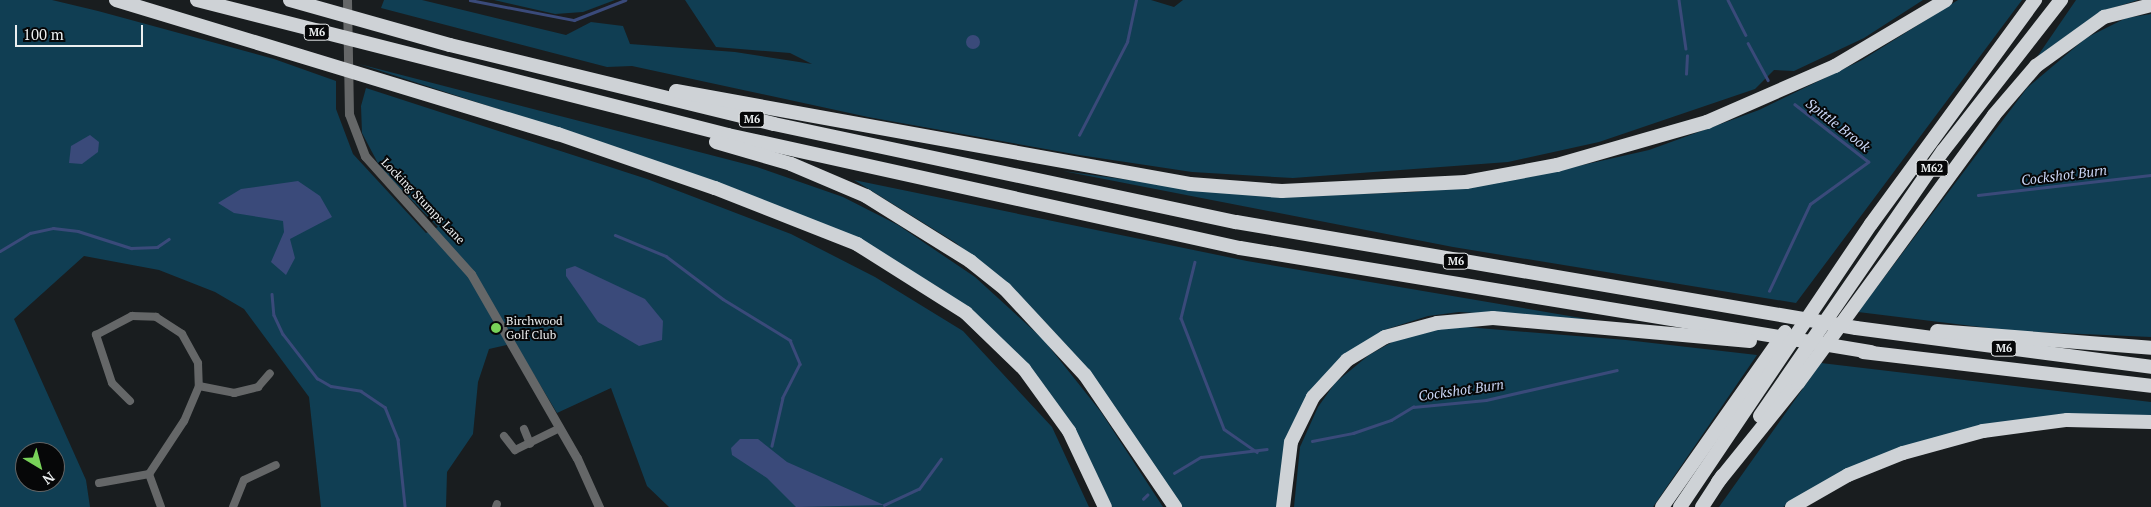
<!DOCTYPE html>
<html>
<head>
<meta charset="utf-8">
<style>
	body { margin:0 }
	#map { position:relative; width:2151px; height:507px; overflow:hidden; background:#191d1f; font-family:"PT Serif",serif }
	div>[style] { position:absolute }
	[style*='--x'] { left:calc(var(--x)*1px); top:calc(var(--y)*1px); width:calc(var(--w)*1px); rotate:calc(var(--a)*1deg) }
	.green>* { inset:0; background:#103e53 }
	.water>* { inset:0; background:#3a4a7a }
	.round { border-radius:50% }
	.stream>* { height:2.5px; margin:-1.25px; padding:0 1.25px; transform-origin:1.25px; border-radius:1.25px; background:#3a4a7a }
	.minor>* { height:8px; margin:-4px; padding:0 4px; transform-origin:4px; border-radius:4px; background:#656768 }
	.tertiary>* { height:9px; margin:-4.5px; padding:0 4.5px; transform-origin:4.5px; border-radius:4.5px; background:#656768 }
	.motorway>* { height:14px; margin:-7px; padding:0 7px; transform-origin:7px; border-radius:7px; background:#ced2d6 }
	.dots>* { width:14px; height:14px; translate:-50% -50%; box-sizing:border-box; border:2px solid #060708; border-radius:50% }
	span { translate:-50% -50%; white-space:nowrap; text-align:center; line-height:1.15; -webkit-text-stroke:4px #060708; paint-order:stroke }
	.shield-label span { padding:1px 4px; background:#060708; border:1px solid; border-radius:4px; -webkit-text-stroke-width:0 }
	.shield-label { font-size:11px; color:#eceff0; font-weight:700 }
	.street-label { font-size:12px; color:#eceff0 }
	.poi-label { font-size:12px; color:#eceff0 }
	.left { translate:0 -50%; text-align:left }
	.water-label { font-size:14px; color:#ccd8f8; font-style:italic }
	.north { position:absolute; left:15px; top:442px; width:50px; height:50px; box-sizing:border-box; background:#060708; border:1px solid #626465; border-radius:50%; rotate:143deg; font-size:14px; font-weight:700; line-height:20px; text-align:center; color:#eceff0 }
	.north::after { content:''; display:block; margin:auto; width:18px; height:22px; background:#78d259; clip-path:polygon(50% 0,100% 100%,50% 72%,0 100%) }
	.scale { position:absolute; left:15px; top:25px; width:128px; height:22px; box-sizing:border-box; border:2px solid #eceff0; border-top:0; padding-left:6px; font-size:15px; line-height:18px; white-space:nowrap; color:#eceff0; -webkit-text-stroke:4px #060708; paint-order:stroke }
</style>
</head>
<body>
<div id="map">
	<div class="green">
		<div style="clip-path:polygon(evenodd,0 0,52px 0,98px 11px,274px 59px,336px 81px,336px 109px,353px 154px,426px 233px,438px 227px,381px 169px,362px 133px,361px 106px,366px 88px,647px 179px,791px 234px,875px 277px,963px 331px,1052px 427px,1089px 507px,669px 507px,647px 486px,611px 388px,557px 413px,515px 343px,489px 349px,478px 382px,473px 434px,447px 472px,446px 507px,321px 507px,309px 397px,244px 309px,215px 292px,159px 270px,84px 256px,14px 319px,86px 480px,90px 507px,0 507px,0 0,25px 452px,55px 452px,55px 482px,25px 482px,25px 452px)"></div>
		<div style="clip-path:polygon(384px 0,422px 0,566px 35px,591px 22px,623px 26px,630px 44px,735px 52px,812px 64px,790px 53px,716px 47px,685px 0,1151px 0,1174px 7px,1183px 0,1923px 0,1864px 38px,1794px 71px,1774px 70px,1755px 89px,1599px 142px,1508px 162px,1293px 178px,1192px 172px,1079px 155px,868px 117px,632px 66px,607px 67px,381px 8px)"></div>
		<div style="clip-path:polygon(494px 0,615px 0,583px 12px,555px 14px)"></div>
		<div style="clip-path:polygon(1958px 0,2022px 0,1796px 303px,1453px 247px,1063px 171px,1181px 187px,1300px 196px,1415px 192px,1534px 176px,1649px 150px,1759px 110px,1862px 60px)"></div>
		<div style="clip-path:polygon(2076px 0,2138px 0,2100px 12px,2037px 57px)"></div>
		<div style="clip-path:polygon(2151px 14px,2151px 337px,2013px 331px,1858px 312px,2027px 88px,2086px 38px,2126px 18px)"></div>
		<div style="clip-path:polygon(359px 64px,757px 167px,843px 197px,898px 225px,975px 277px,1043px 339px,1101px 412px,1163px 507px,1112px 507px,1080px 439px,946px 292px,882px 253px,553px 127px)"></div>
		<div style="clip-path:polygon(854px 180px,1247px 261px,1593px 320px,1459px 312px,1428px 316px,1384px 330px,1345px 355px,1282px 460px,1279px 507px,1181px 507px,1087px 369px,1046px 323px,956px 243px)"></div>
		<div style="clip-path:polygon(1466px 327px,1626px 340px,1757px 355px,1653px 507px,1294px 507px,1300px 447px,1318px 407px,1335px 383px,1369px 355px,1394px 341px,1437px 329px)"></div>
		<div style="clip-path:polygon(1821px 363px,2151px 402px,2151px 417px,2006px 423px,1811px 490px,1783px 507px,1719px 507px)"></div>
	</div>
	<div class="water">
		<div class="round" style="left:966px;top:35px;width:14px;height:14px"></div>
		<div style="clip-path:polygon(90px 135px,99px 142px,98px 152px,82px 164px,69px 163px,71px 146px)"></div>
		<div style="clip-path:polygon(298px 181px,320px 196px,332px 217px,290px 239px,295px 258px,286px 275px,271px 262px,284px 232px,283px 221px,234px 213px,218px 203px,241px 189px)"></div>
		<div style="clip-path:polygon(575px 266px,645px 299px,663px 321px,662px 340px,639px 346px,598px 322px,566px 276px,566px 269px)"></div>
		<div style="clip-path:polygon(740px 439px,758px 439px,787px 462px,884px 505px,796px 507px,767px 478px,732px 455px,731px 448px)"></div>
	</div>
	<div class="stream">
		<div style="--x:470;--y:0;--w:106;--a:10.9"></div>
		<div style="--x:574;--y:20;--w:55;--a:-21.4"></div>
		<div style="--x:1679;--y:0;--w:49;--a:81.9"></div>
		<div style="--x:1728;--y:0;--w:39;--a:63"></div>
		<div style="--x:1748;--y:43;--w:42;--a:61.6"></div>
		<div style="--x:1686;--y:74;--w:18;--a:-87"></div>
		<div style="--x:1079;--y:135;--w:105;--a:-62.7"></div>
		<div style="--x:1127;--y:42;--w:43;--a:-77.9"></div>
		<div style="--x:1978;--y:195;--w:174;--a:-6.6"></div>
		<div style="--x:615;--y:235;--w:55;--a:22.4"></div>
		<div style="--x:666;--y:256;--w:71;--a:37"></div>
		<div style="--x:723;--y:299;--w:79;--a:31.5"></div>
		<div style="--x:790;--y:340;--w:26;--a:67"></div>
		<div style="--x:800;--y:364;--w:38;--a:117"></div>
		<div style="--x:783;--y:398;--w:49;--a:102.9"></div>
		<div style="--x:0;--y:251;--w:35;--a:-31"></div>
		<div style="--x:30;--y:233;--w:24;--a:-12"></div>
		<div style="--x:53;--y:228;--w:25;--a:7"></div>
		<div style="--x:78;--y:231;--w:56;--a:17.8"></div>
		<div style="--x:131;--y:248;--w:26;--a:-2"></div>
		<div style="--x:157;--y:247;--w:14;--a:-34"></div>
		<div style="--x:1195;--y:262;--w:58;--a:104"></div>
		<div style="--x:1181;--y:318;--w:119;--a:68.8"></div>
		<div style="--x:1224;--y:429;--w:40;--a:34.9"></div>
		<div style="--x:1769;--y:291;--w:96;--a:-64.8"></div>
		<div style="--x:1810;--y:204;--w:72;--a:-35.9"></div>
		<div style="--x:1868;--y:162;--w:93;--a:-142"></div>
		<div style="--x:272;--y:294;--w:21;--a:85"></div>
		<div style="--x:274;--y:315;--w:21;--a:65"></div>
		<div style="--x:283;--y:334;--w:56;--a:52.3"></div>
		<div style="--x:317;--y:378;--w:16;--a:30"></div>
		<div style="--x:331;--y:386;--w:30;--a:9"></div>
		<div style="--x:361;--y:391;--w:29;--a:34"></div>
		<div style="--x:385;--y:407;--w:35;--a:68"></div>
		<div style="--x:398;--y:439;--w:67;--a:84"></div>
		<div style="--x:1312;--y:441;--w:42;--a:-11"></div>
		<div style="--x:1353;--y:433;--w:40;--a:-18.9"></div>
		<div style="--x:1391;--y:420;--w:26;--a:-31"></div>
		<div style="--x:1413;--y:407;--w:73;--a:-5.5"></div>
		<div style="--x:1486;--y:400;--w:134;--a:-12.9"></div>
		<div style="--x:1174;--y:473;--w:31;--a:-31"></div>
		<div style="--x:1201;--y:457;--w:66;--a:-6.9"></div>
		<div style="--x:1143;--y:499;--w:6;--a:-45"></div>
		<div style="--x:884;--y:505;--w:38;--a:-25"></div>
		<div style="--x:919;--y:489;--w:37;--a:-54"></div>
	</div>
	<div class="minor">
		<div style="--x:199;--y:386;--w:36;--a:11"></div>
		<div style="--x:234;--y:393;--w:25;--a:-14"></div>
		<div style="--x:258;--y:387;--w:18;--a:-49"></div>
		<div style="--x:130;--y:401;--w:25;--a:-135"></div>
		<div style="--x:112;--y:383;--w:51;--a:-108.4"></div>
		<div style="--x:96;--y:335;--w:41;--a:-27.8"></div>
		<div style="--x:132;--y:316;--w:24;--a:2"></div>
		<div style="--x:156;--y:317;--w:31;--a:33"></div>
		<div style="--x:182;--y:334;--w:33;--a:61"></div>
		<div style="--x:198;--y:363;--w:23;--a:88"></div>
		<div style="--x:199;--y:386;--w:38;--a:113"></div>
		<div style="--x:184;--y:421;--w:64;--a:123.4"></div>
		<div style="--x:149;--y:474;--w:35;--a:70"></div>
		<div style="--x:524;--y:429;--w:16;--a:68"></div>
		<div style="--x:504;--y:436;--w:18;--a:52"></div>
		<div style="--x:515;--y:450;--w:50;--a:-26.1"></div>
		<div style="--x:99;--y:483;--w:51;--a:-10.2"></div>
		<div style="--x:233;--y:507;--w:29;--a:-68"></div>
		<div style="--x:244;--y:480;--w:35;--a:-25"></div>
		<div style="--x:496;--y:507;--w:3;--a:-72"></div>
	</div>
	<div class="tertiary">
		<div style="--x:347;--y:0;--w:114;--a:89"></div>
		<div style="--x:349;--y:114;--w:45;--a:69.1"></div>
		<div style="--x:365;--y:156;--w:159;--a:48.1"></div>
		<div style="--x:471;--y:274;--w:212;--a:60.1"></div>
		<div style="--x:577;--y:458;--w:54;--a:65.8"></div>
	</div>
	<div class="motorway">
		<div style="--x:116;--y:0;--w:462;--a:16.9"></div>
		<div style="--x:558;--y:134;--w:166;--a:19"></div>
		<div style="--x:715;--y:188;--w:153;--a:21.5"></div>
		<div style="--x:857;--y:244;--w:129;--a:32.3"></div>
		<div style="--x:966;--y:313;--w:81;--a:44"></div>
		<div style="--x:1024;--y:369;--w:77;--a:54"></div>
		<div style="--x:1069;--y:431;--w:84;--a:64.7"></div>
		<div style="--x:197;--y:0;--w:548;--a:14.26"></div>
		<div style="--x:728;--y:135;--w:524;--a:12.45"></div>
		<div style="--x:1240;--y:248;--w:640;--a:9.36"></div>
		<div style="--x:290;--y:0;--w:166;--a:15.7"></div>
		<div style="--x:450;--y:45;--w:333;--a:13.7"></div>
		<div style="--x:774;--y:124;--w:472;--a:12"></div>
		<div style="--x:1236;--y:222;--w:629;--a:9.7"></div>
		<div style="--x:1856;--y:328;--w:298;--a:7.5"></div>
		<div style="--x:676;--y:91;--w:522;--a:10.26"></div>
		<div style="--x:1190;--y:184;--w:92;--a:4.4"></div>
		<div style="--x:1282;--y:191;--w:184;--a:-2.8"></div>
		<div style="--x:1466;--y:182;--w:93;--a:-10.6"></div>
		<div style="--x:1557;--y:165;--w:156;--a:-16"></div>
		<div style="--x:1707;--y:122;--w:140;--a:-23.6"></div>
		<div style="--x:1835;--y:66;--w:129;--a:-30.7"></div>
		<div style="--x:716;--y:142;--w:78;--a:16.3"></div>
		<div style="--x:791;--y:164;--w:82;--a:23.1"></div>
		<div style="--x:866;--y:196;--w:123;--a:32"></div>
		<div style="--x:970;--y:261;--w:45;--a:38.7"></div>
		<div style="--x:1005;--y:289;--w:117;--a:47.1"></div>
		<div style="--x:1085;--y:375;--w:160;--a:55.7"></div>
		<div style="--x:1937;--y:331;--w:215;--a:4.5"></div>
		<div style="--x:1863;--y:352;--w:290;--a:6.7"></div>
		<div style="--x:1760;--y:416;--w:322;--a:-55.4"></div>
		<div style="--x:1943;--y:151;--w:192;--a:-52"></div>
		<div style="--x:1718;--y:482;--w:127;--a:-51.1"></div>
		<div style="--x:1798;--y:383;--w:332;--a:-53.8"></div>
		<div style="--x:1994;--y:115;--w:65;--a:-49.4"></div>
		<div style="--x:2036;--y:66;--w:84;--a:-35.8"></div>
		<div style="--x:2104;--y:17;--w:49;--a:-14.3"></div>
		<div style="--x:1283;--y:507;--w:65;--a:-83"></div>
		<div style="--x:1291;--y:442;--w:50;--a:-63.9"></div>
		<div style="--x:1313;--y:397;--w:50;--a:-47.4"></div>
		<div style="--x:1347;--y:360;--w:44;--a:-31.2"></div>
		<div style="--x:1385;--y:337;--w:54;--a:-15.1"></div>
		<div style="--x:1437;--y:323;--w:56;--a:-5.1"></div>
		<div style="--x:1493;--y:318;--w:258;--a:5.1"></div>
		<div style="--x:1662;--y:507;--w:214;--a:-54.9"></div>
		<div style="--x:1680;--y:507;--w:341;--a:-56"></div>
		<div style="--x:1871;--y:224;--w:278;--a:-53.8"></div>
		<div style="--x:1702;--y:507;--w:37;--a:-57"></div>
		<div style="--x:1792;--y:507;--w:64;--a:-29.7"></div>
		<div style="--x:1848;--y:475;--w:59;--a:-21.8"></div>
		<div style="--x:1903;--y:453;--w:83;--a:-15.4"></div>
		<div style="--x:1983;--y:431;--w:85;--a:-7.5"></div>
		<div style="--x:2067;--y:420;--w:84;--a:1.4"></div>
	</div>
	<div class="dots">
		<div style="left:496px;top:328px;background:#78d259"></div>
	</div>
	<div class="shield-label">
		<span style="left:317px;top:32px">M6</span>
		<span style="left:752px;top:119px">M6</span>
		<span style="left:1932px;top:168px">M62</span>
		<span style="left:1456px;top:261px">M6</span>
		<span style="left:2004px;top:348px">M6</span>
	</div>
	<div class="street-label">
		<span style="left:423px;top:201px;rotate:46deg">Locking Stumps Lane</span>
	</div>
	<div class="poi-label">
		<span class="left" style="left:506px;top:328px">Birchwood<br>Golf Club</span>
	</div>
	<div class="water-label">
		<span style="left:1838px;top:125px;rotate:38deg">Spittle Brook</span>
		<span style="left:2064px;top:175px;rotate:-7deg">Cockshot Burn</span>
		<span style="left:1461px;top:390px;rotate:-8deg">Cockshot Burn</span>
	</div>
	<div class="north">N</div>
	<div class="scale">100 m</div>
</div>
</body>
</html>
